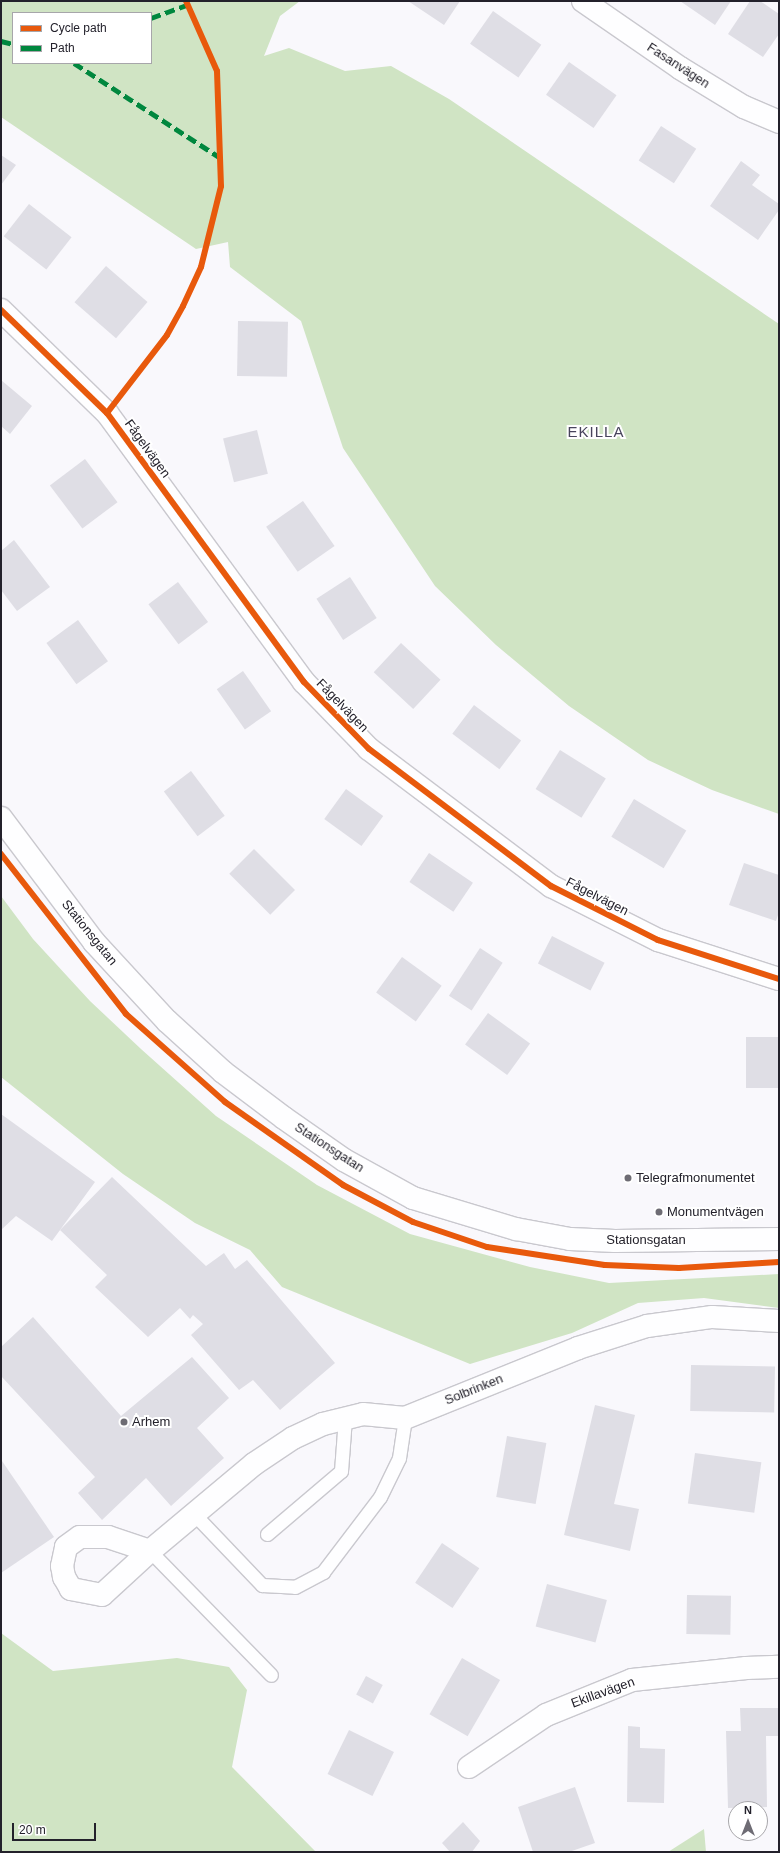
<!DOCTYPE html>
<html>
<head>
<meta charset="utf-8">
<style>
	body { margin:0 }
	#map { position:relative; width:780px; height:1853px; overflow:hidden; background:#f9f8fc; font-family:Helvetica,sans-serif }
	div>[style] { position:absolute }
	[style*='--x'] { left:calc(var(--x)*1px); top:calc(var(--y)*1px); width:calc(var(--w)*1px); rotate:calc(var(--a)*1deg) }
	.green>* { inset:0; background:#d0e4c4 }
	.building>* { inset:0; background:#dfdee5; transform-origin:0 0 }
	.roads { filter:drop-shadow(1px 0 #c9c8ce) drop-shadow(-1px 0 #c9c8ce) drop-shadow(0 1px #c9c8ce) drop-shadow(0 -1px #c9c8ce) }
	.lane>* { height:13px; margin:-6.5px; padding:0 6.5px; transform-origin:6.5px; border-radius:6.5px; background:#fefeff }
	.street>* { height:22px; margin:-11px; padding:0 11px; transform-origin:11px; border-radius:11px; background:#fefeff }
	.secondary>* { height:22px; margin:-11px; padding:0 11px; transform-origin:11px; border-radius:11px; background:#fefeff }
	.quiet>* { height:5px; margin-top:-2.5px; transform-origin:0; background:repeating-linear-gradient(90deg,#00873e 0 10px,transparent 0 15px) }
	.cycleway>* { height:6px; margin:-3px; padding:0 3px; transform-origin:3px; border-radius:3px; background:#e8590c }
	.dots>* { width:11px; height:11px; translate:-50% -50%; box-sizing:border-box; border:2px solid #fff; border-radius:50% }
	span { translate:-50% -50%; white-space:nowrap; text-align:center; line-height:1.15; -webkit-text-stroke:4px #fff; paint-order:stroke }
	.street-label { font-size:13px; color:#23212b }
	.poi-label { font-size:13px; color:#23212b }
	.left { translate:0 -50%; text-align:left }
	.quarter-label { font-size:15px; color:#48445c; letter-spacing:1px }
	.frame { position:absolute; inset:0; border:2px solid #23212b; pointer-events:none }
	.legend { position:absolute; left:12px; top:12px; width:140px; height:52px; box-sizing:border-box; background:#fff; border:1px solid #a7a6aa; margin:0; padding:5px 7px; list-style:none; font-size:12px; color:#23212b }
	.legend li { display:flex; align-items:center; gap:8px; height:20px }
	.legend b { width:20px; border:1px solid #a7a6aa }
	.north { position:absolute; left:728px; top:1801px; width:40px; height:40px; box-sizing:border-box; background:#fff; border:1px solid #a7a6aa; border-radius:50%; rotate:0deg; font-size:11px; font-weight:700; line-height:16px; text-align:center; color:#23212b }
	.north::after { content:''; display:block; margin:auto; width:14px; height:18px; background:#6e6c74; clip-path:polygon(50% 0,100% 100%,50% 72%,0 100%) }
	.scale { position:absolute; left:12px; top:1823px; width:84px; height:18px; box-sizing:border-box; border:2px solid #23212b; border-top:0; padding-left:5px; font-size:12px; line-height:14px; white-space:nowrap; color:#23212b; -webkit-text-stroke:3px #fff; paint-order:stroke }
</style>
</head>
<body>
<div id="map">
	<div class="green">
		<div style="clip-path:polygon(evenodd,1px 1px,300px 1px,280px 16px,264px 56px,289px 48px,345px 71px,391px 66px,449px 99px,779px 324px,779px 814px,712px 790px,648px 760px,569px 706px,496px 645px,435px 586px,343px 448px,301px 321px,230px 267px,228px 242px,196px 249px,1px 117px,1px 1px,13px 13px,151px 13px,151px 63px,13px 63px,13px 13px)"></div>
		<div style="clip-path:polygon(1px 896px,33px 939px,90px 1001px,141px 1049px,216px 1116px,317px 1185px,410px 1234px,530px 1267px,609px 1283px,779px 1274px,779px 1308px,704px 1298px,638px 1303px,572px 1333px,470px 1364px,282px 1287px,250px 1250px,195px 1223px,123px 1174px,1px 1077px)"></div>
		<div style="clip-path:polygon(1px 1633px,53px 1671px,177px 1658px,229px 1667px,247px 1690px,232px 1767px,316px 1852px,1px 1852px)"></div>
		<div style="clip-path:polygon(704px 1829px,706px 1852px,668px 1852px)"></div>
	</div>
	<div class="building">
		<div style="clip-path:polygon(408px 1px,460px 1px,444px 25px)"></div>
		<div style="clip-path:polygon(680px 1px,731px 1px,715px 25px)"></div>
		<div style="clip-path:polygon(750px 1px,760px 1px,779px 14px,779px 34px,763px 57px,728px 34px)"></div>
		<div style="left:493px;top:11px;width:59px;height:40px;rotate:35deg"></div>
		<div style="left:569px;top:62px;width:58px;height:40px;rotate:35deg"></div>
		<div style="left:661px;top:126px;width:42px;height:41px;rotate:33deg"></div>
		<div style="clip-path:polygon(1px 155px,16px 165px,1px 185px)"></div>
		<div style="clip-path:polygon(741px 161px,760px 175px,752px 185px,779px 204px,779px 210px,758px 240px,710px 206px)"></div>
		<div style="left:29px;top:204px;width:54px;height:41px;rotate:38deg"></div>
		<div style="left:106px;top:266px;width:55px;height:48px;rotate:41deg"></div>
		<div style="left:238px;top:321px;width:50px;height:55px;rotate:1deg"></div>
		<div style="clip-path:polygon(1px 380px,32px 406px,10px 434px,1px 426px)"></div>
		<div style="left:257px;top:430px;width:45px;height:35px;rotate:76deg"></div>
		<div style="left:85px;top:459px;width:54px;height:44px;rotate:53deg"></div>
		<div style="left:303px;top:501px;width:55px;height:45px;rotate:55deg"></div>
		<div style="clip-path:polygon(14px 540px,50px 587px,17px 611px,1px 590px,1px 551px)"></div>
		<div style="left:350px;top:577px;width:49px;height:40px;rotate:57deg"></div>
		<div style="left:178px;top:582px;width:50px;height:37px;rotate:53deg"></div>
		<div style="left:78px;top:620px;width:51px;height:39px;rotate:54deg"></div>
		<div style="left:401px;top:643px;width:54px;height:40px;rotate:43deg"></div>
		<div style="left:243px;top:671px;width:49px;height:32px;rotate:55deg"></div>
		<div style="left:474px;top:705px;width:59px;height:36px;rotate:37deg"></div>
		<div style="left:560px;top:750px;width:54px;height:46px;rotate:32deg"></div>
		<div style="left:191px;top:771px;width:56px;height:34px;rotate:53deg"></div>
		<div style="left:346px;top:789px;width:46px;height:37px;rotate:36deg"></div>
		<div style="left:634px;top:799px;width:61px;height:44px;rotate:31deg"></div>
		<div style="left:254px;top:849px;width:58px;height:35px;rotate:45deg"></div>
		<div style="left:429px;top:853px;width:53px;height:35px;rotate:34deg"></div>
		<div style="clip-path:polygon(744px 863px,779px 875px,779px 912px,776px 921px,729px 905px)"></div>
		<div style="left:552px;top:936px;width:59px;height:31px;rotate:27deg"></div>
		<div style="left:480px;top:948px;width:27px;height:57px;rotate:33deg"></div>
		<div style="left:402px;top:957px;width:49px;height:44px;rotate:36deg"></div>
		<div style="left:488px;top:1013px;width:52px;height:39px;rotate:36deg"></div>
		<div style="left:779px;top:1037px;width:51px;height:33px;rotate:90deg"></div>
		<div style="clip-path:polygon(1px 1114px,95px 1182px,52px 1241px,16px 1216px,1px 1230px)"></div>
		<div style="clip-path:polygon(112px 1177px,206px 1266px,224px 1253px,235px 1269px,247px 1260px,335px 1363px,280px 1410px,253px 1380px,239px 1390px,191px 1335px,203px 1324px,193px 1315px,190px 1319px,180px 1308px,148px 1337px,95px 1287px,107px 1275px,60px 1230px)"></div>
		<div style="clip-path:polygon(33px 1317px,121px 1416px,192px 1357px,229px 1398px,197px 1428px,224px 1458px,171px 1506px,146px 1478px,102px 1520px,78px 1493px,95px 1477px,1px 1376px,1px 1347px)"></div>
		<div style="left:691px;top:1365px;width:84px;height:46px;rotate:1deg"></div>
		<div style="clip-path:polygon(595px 1405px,635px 1415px,614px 1504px,639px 1509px,630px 1551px,564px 1535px)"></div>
		<div style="left:507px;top:1436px;width:40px;height:62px;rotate:10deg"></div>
		<div style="left:695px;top:1453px;width:67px;height:51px;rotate:8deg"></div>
		<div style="clip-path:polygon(2px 1461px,54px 1537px,1px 1573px,1px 1462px)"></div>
		<div style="left:442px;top:1543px;width:45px;height:48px;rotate:34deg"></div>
		<div style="left:547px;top:1584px;width:62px;height:44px;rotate:15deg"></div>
		<div style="left:687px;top:1595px;width:44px;height:39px;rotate:1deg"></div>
		<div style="left:462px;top:1658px;width:44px;height:65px;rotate:30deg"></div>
		<div style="left:366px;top:1676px;width:19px;height:21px;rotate:28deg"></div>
		<div style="clip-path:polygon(740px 1708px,779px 1708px,779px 1736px,766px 1736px,767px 1807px,728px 1808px,726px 1731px,741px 1731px)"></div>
		<div style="clip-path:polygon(628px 1726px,640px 1727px,640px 1748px,665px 1749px,664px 1803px,627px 1802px)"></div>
		<div style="left:349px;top:1730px;width:50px;height:49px;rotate:26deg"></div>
		<div style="clip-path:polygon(575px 1787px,595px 1843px,569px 1852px,533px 1852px,518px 1807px)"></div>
		<div style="clip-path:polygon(463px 1822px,480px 1841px,472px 1852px,450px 1852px,442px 1843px)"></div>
	</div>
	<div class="roads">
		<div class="lane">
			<div style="--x:195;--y:1515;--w:97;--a:46.3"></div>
			<div style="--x:262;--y:1585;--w:33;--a:3"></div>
			<div style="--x:295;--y:1587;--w:32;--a:-28"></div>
			<div style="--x:323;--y:1572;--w:94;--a:-52.8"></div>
			<div style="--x:380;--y:1497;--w:43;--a:-64"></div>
			<div style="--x:399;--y:1458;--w:40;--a:-81.5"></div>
			<div style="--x:267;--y:1534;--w:97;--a:-40.4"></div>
			<div style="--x:341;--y:1471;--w:53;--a:-85.7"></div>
			<div style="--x:150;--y:1551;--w:173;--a:45.7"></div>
		</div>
		<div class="street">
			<div style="--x:583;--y:1;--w:118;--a:34.6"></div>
			<div style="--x:680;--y:68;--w:75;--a:31.4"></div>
			<div style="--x:744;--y:107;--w:38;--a:23"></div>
			<div style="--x:1;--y:310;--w:148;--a:44.2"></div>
			<div style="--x:107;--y:413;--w:333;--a:53.8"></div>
			<div style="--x:304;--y:682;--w:93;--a:45.9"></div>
			<div style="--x:369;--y:749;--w:228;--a:37"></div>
			<div style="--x:551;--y:886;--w:120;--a:26.8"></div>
			<div style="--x:658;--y:940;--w:127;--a:17.9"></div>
			<div style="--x:150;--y:1551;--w:65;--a:137.5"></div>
			<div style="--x:102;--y:1595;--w:32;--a:-169"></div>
			<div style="--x:71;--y:1589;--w:14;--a:-120"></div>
			<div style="--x:64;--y:1577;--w:11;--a:-100"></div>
			<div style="--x:62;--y:1566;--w:19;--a:-78"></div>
			<div style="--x:66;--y:1547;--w:17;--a:-36"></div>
			<div style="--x:80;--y:1537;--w:28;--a:0"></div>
			<div style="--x:108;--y:1537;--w:44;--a:18.4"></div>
			<div style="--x:150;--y:1551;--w:136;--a:-39.9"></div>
			<div style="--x:254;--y:1464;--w:47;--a:-33.7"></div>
			<div style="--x:293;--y:1438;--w:33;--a:-25"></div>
			<div style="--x:323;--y:1424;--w:41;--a:-14"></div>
			<div style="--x:363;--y:1414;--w:42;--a:5.4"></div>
			<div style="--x:405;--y:1418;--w:187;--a:-22"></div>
			<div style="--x:578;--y:1348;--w:72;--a:-17.7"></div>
			<div style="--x:647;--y:1326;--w:66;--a:-7.9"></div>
			<div style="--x:712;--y:1317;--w:67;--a:3.4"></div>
			<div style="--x:469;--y:1767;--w:93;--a:-34"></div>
			<div style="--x:546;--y:1715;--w:93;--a:-22.1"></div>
			<div style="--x:632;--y:1680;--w:115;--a:-6"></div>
			<div style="--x:746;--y:1668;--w:33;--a:-2"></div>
		</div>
		<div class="secondary">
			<div style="--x:1;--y:818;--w:155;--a:53.1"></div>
			<div style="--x:94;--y:942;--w:108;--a:47.3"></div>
			<div style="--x:167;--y:1021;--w:76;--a:42.3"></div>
			<div style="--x:223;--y:1072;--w:76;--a:37"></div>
			<div style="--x:284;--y:1118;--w:73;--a:35"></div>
			<div style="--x:344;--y:1160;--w:79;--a:28.8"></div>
			<div style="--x:413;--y:1198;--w:108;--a:16.8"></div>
			<div style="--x:516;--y:1229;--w:55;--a:10.5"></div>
			<div style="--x:570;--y:1239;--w:45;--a:2.5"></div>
			<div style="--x:615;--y:1241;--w:164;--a:-0.7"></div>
		</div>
	</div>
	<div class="quiet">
		<div style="--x:151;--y:18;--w:38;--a:-20"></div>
		<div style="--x:1;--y:41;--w:12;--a:14"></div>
		<div style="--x:74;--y:63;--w:175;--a:32.9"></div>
	</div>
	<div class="cycleway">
		<div style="--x:1;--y:310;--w:148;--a:44.2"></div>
		<div style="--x:107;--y:413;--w:333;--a:53.8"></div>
		<div style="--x:304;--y:682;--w:93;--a:45.9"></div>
		<div style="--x:369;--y:749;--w:228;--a:37"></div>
		<div style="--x:551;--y:886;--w:120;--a:26.8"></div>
		<div style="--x:658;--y:940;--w:127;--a:17.9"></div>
		<div style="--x:107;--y:413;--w:98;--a:-52.4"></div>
		<div style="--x:167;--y:335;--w:33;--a:-61"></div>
		<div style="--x:183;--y:306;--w:43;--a:-65.2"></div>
		<div style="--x:201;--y:267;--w:83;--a:-76.1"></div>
		<div style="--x:221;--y:186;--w:115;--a:-92"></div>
		<div style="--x:217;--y:71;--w:77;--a:-113.9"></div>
		<div style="--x:1;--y:854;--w:203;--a:52"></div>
		<div style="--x:126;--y:1014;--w:132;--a:41.6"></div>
		<div style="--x:225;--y:1102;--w:144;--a:35.1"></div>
		<div style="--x:343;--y:1185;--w:79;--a:27.9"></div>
		<div style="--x:413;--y:1222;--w:78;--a:18.7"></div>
		<div style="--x:487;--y:1247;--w:119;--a:8.7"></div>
		<div style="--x:605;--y:1265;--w:74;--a:2.3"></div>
		<div style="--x:679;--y:1268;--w:100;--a:-3.4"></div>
	</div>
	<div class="dots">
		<div style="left:628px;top:1178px;background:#6e6c74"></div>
		<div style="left:659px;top:1212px;background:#6e6c74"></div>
		<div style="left:124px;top:1422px;background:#6e6c74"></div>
	</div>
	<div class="street-label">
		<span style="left:678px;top:66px;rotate:33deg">Fasanvägen</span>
		<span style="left:147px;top:449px;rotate:54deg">Fågelvägen</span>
		<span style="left:342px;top:706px;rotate:46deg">Fågelvägen</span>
		<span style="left:597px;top:897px;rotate:27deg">Fågelvägen</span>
		<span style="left:89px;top:933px;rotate:51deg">Stationsgatan</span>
		<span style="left:329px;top:1148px;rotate:33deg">Stationsgatan</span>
		<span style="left:646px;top:1240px">Stationsgatan</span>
		<span style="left:474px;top:1390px;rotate:-22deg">Solbrinken</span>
		<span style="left:603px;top:1693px;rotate:-20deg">Ekillavägen</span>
	</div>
	<div class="poi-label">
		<span class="left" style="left:636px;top:1178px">Telegrafmonumentet</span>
		<span class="left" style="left:667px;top:1212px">Monumentvägen</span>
		<span class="left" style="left:132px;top:1422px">Arhem</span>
	</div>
	<div class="quarter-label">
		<span style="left:596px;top:432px">EKILLA</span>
	</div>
	<div class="frame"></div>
	<ul class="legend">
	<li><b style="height:5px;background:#e8590c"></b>Cycle path</li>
	<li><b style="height:5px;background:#00873e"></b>Path</li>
	</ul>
	<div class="north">N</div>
	<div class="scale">20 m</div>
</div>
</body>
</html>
